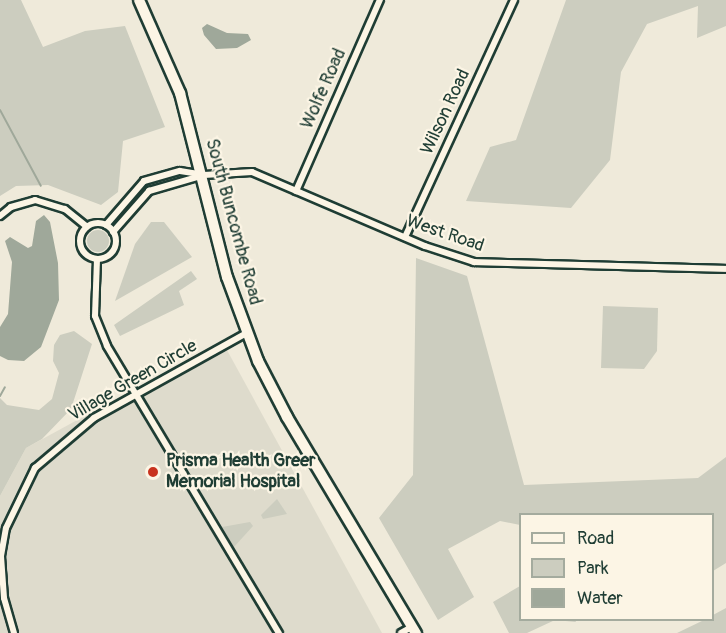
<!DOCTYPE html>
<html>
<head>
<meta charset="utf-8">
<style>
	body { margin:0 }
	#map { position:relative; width:726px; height:633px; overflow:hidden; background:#efeada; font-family:Pangolin,sans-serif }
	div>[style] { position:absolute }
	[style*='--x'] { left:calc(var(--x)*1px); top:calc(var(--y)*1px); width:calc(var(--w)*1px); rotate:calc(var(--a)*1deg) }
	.built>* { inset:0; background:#dedbcc }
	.green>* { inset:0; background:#cccdbf }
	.round { border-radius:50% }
	.water>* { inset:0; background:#9fa89a }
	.stream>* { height:2px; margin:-1px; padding:0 1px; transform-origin:1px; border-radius:1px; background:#9fa89a }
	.roads { filter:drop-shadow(2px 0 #1f3d34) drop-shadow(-2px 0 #1f3d34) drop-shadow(0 2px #1f3d34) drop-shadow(0 -2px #1f3d34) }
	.street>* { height:6px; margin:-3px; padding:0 3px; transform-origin:3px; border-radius:3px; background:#fcf5e5 }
	.street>.ring { margin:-3px; padding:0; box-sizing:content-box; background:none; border:6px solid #fcf5e5; border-radius:50% }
	.primary>* { height:10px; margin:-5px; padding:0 5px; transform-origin:5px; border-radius:5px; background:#fcf5e5 }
	.dots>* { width:16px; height:16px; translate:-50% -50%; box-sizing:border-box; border:3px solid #fcf5e5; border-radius:50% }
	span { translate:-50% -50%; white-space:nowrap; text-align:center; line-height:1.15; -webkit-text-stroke:4.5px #fcf5e5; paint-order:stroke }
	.street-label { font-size:18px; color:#1f3d34 }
	.poi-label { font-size:18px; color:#1f3d34; font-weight:700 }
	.left { translate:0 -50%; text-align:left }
	.legend { position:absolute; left:519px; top:513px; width:195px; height:108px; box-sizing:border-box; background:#fcf5e5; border:2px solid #a4ab9e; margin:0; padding:8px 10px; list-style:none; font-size:18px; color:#1f3d34 }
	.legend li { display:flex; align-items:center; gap:12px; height:30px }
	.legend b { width:30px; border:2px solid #a4ab9e }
</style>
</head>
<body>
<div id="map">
	<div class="built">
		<div style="clip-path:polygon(222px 341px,382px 633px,0 633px,0 496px,26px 448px)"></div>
	</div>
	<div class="green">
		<div style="clip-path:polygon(0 0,21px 0,43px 47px,85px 31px,125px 26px,165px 127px,123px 141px,118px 192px,101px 205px,48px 185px,16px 186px,0 196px)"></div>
		<div style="clip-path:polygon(566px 0,726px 0,726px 26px,697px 38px,698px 6px,647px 24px,621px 72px,610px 160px,571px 208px,466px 201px,490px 147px,516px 140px)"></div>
		<div style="clip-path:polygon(151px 222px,164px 222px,192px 257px,115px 301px,135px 244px)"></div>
		<div class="round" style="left:87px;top:230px;width:22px;height:22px"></div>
		<div style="clip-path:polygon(416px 258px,467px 276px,524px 485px,698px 478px,726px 457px,726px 563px,713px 571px,712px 514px,520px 514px,520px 525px,500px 521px,448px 549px,474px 597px,438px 620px,379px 518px,413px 475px)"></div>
		<div style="clip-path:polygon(191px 271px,197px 279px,179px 291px,184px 305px,120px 336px,114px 325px)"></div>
		<div style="clip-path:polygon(603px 306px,658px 308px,657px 351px,644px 369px,601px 368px)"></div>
		<div style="clip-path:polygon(74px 331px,92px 344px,71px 409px,42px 439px,26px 448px,0 496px,0 398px,7px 405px,39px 410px,52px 399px,59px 373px,53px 361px,54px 345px,60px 335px)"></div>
		<div style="clip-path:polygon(277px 499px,287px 514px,263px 519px,261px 515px)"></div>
		<div style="clip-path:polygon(250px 522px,253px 526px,234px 547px,222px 527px)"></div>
		<div style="clip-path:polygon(520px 586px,520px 620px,575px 620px,576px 622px,555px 620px,527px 633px,509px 633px,493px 602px)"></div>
		<div style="clip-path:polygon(726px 608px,726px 633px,677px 633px,704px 620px,712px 620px,713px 615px)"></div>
	</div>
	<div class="water">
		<div style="clip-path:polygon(207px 24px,227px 33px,248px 34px,251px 40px,237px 48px,216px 49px,204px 35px,202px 28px)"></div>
		<div style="clip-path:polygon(44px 215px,50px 222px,58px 263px,59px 300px,41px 347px,24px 361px,8px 360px,0 356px,0 327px,8px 314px,12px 262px,5px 241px,10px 237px,28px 248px,32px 246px,36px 221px)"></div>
	</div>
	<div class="stream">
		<div style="--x:0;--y:110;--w:86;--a:61.7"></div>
		<div style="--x:0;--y:396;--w:10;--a:-61"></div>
	</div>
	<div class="roads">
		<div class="street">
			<div style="--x:296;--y:191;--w:209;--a:-66.3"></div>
			<div style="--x:0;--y:216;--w:14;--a:-39"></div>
			<div style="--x:11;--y:207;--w:25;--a:-16"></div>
			<div style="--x:35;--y:200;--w:31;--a:17"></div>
			<div style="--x:65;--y:209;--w:28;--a:39"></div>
			<div class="ring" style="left:80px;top:223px;width:30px;height:30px"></div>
			<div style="--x:106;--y:225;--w:58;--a:-49.2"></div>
			<div style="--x:144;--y:181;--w:37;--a:-16"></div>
			<div style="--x:180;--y:171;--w:20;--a:9"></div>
			<div style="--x:113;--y:232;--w:55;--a:-48.7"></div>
			<div style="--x:149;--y:191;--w:57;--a:-16.2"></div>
			<div style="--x:204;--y:175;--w:48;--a:-3.6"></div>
			<div style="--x:252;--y:172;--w:188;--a:23.2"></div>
			<div style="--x:425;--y:246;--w:52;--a:18.1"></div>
			<div style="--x:474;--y:262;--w:252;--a:1.6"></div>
			<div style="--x:405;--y:237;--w:261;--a:-65.3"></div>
			<div style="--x:97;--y:259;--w:57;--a:92"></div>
			<div style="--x:95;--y:316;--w:32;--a:68"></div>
			<div style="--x:107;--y:346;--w:335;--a:59.1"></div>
			<div style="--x:14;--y:633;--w:36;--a:-106"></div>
			<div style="--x:4;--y:598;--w:42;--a:-94.1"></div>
			<div style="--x:1;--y:556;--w:28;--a:-80"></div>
			<div style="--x:6;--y:528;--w:67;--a:-64.2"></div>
			<div style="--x:35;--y:468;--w:77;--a:-40.3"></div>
			<div style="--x:94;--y:418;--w:175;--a:-29.1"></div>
			<div style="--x:401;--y:633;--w:13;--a:-29"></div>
		</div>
		<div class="primary">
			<div style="--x:139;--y:0;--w:102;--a:66.2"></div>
			<div style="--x:180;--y:93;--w:190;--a:75.7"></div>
			<div style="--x:227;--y:277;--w:90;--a:69.7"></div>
			<div style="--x:258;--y:361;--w:63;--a:62.6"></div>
			<div style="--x:287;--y:417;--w:252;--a:59.2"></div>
		</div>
	</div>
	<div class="dots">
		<div style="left:153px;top:472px;background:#c8321e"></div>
	</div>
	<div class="street-label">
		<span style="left:324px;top:89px;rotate:-66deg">Wolfe Road</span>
		<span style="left:446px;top:112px;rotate:-65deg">Wilson Road</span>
		<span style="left:233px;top:222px;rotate:75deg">South Buncombe Road</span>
		<span style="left:445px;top:234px;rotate:19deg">West Road</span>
		<span style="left:133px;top:381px;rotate:-30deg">Village Green Circle</span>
	</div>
	<div class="poi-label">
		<span class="left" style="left:166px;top:472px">Prisma Health Greer<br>Memorial Hospital</span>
	</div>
	<ul class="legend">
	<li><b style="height:8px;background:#fcf5e5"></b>Road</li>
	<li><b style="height:16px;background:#cccdbf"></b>Park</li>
	<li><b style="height:16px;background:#9fa89a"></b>Water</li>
	</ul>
</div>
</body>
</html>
